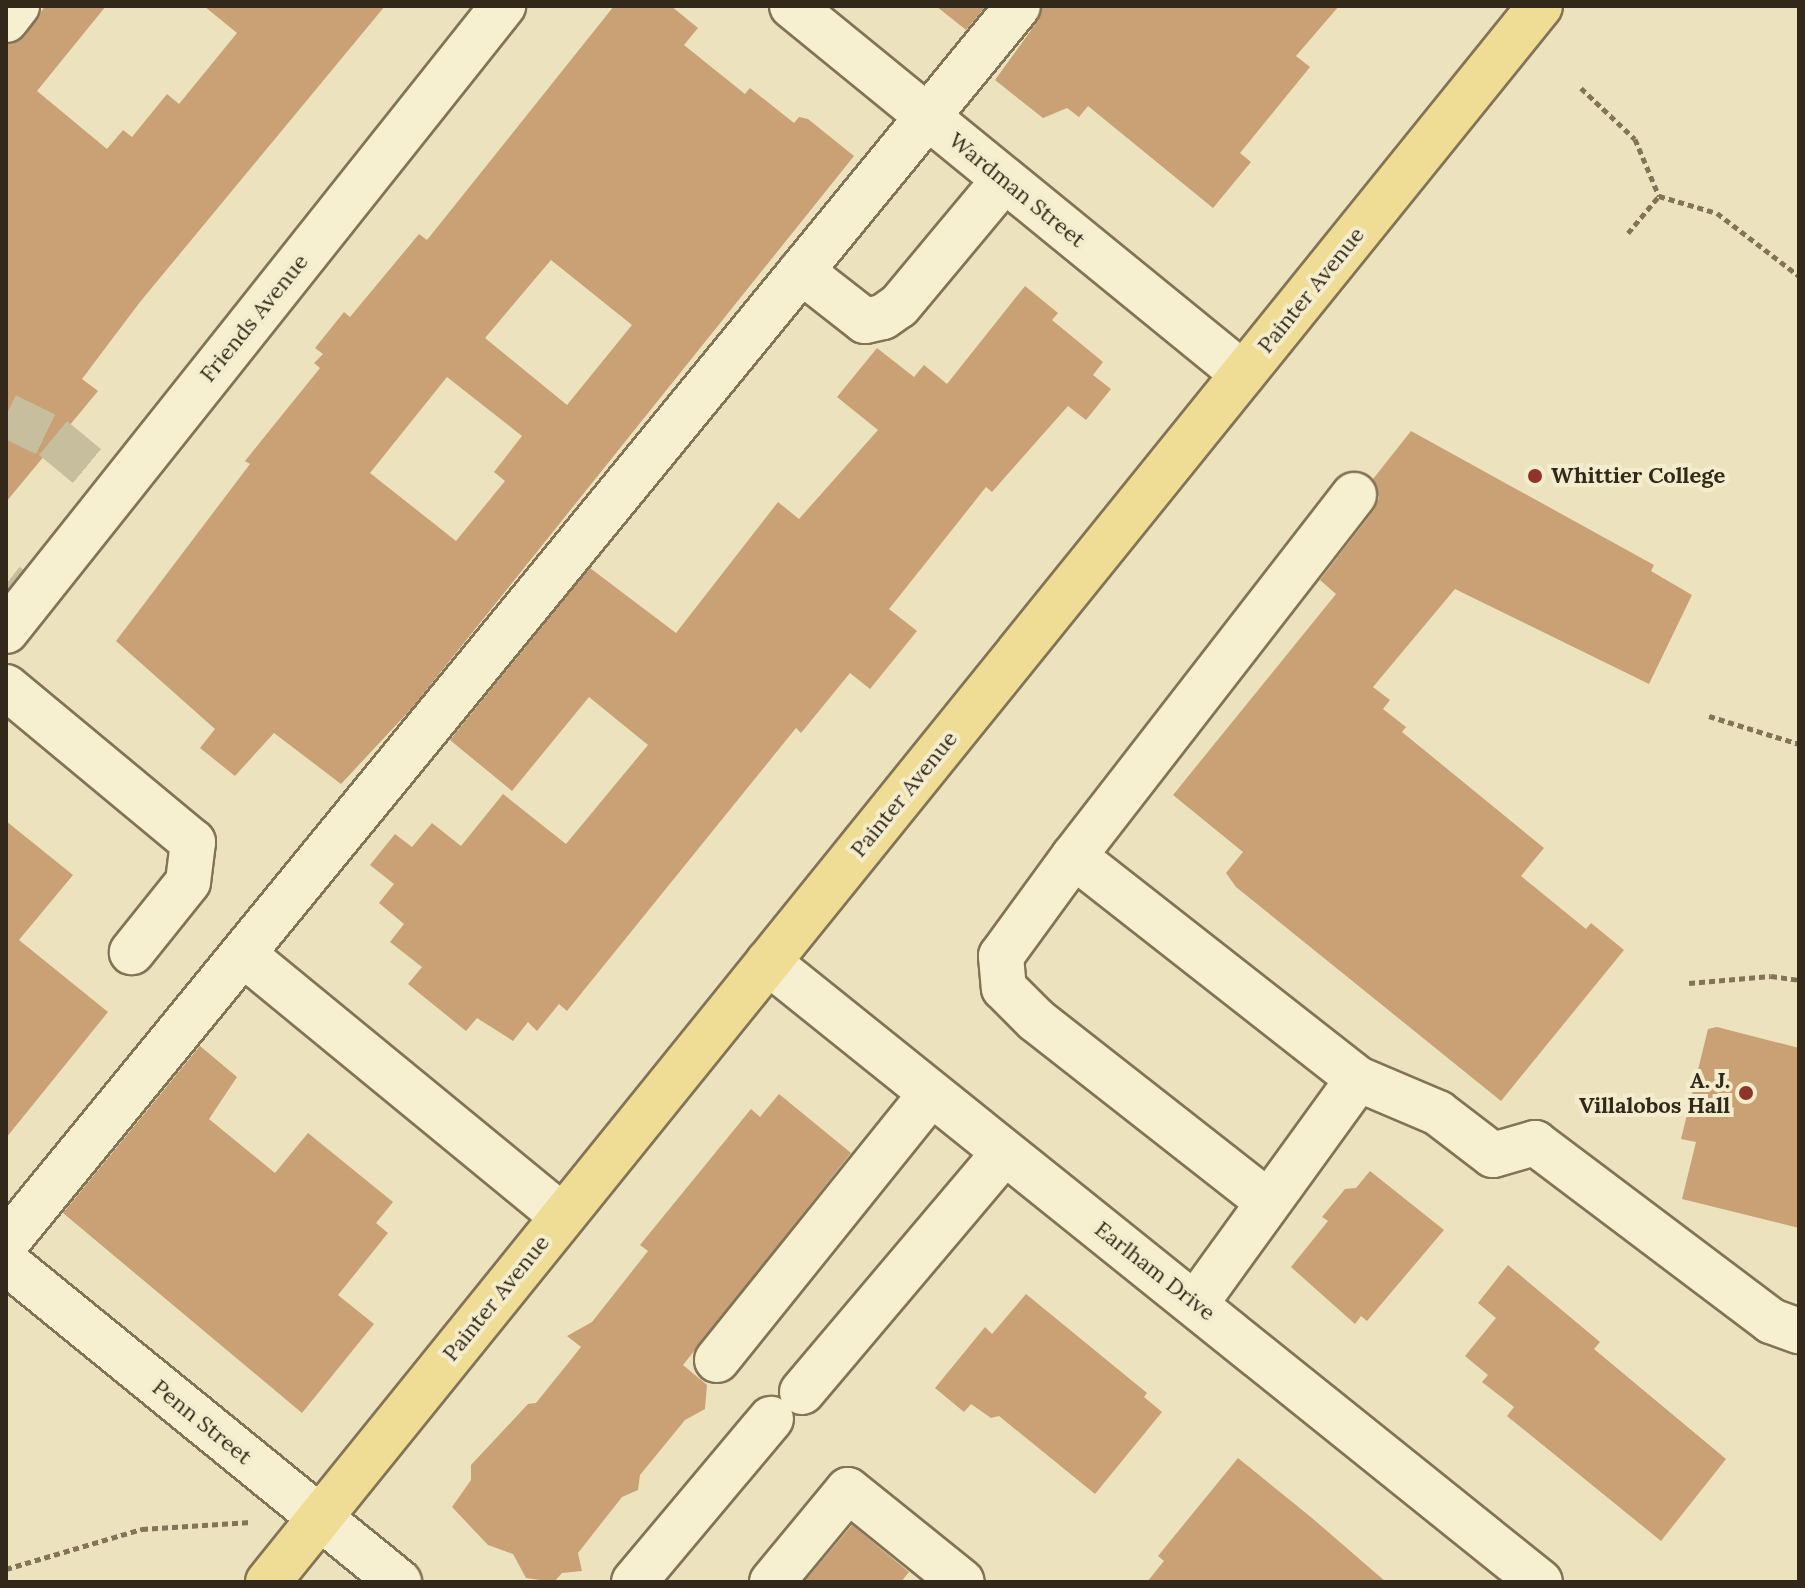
<!DOCTYPE html>
<html>
<head>
<meta charset="utf-8">
<style>
	body { margin:0 }
	#map { position:relative; width:1805px; height:1588px; overflow:hidden; background:#ece3be; font-family:Lora,serif }
	div>[style] { position:absolute }
	[style*='--x'] { left:calc(var(--x)*1px); top:calc(var(--y)*1px); width:calc(var(--w)*1px); rotate:calc(var(--a)*1deg) }
	.building>* { inset:0; background:#c9a174 }
	.minor-tunnel>* { height:44px; margin-top:-22px; transform-origin:0; background:repeating-linear-gradient(90deg,#c7be9d 0 44px,transparent 0 66px) }
	.path>* { height:5px; margin-top:-2.5px; transform-origin:0; background:repeating-linear-gradient(90deg,#837357 0 6px,transparent 0 10px) }
	.roads { filter:drop-shadow(2px 0 #837357) drop-shadow(-2px 0 #837357) drop-shadow(0 2px #837357) drop-shadow(0 -2px #837357) }
	.minor>* { height:44px; margin:-22px; padding:0 22px; transform-origin:22px; border-radius:22px; background:#f7f0d0 }
	.major>* { height:44px; margin:-22px; padding:0 22px; transform-origin:22px; border-radius:22px; background:#f0dd95 }
	.dots>* { width:22px; height:22px; translate:-50% -50%; box-sizing:border-box; border:4px solid #f4edcd; border-radius:50% }
	span { translate:-50% -50%; white-space:nowrap; text-align:center; line-height:1.15; -webkit-text-stroke:8px #f4edcd; paint-order:stroke }
	.street-label { font-size:22px; color:#33291b }
	.poi-label { font-size:22px; color:#33291b; font-weight:700 }
	.left { translate:0 -50%; text-align:left }
	.right { translate:-100% -50%; text-align:right }
	.frame { position:absolute; inset:0; border:8px solid #33291b; pointer-events:none }
</style>
</head>
<body>
<div id="map">
	<div class="building">
		<i style="clip-path:polygon(45px 6px,106px 6px,37px 91px,107px 149px,123px 130px,132px 137px,167px 94px,179px 104px,237px 33px,204px 6px,385px 6px,140px 302px,82px 379px,98px 391px,6px 502px,6px 44px,25px 36px)"></i>
		<i style="clip-path:polygon(evenodd,614px 6px,671px 6px,698px 28px,684px 45px,745px 94px,750px 88px,794px 123px,799px 117px,808px 119px,854px 156px,411px 709px,341px 784px,274px 733px,235px 776px,200px 748px,215px 729px,116px 641px,250px 464px,245px 461px,320px 368px,314px 363px,323px 354px,315px 348px,344px 312px,350px 317px,419px 234px,427px 240px,614px 6px,551px 260px,632px 325px,567px 405px,485px 338px,551px 260px,614px 6px,447px 377px,522px 436px,494px 472px,505px 481px,456px 541px,370px 473px,447px 377px)"></i>
		<i style="clip-path:polygon(936px 6px,986px 6px,966px 30px)"></i>
		<i style="clip-path:polygon(1042px 6px,1339px 6px,1296px 56px,1310px 67px,1240px 153px,1251px 162px,1213px 208px,1088px 106px,1079px 117px,1067px 108px,1043px 118px,995px 80px,1037px 22px)"></i>
		<i style="clip-path:polygon(1025px 286px,1058px 313px,1052px 320px,1103px 362px,1093px 375px,1111px 389px,1086px 420px,1068px 406px,992px 492px,986px 487px,936px 550px,889px 609px,917px 631px,870px 689px,850px 673px,801px 733px,796px 728px,567px 1011px,559px 1004px,537px 1031px,528px 1022px,513px 1041px,477px 1018px,466px 1031px,408px 984px,422px 967px,390px 942px,404px 924px,379px 903px,394px 884px,370px 865px,395px 834px,412px 847px,432px 823px,461px 846px,503px 794px,566px 844px,648px 745px,589px 697px,512px 791px,450px 740px,590px 568px,676px 633px,778px 502px,799px 519px,878px 430px,837px 397px,877px 348px,914px 377px,924px 365px,947px 384px)"></i>
		<i style="clip-path:polygon(1411px 431px,1654px 565px,1651px 571px,1692px 595px,1649px 684px,1455px 589px,1373px 687px,1390px 700px,1383px 709px,1406px 727px,1402px 732px,1544px 848px,1521px 876px,1586px 929px,1591px 923px,1624px 950px,1501px 1101px,1236px 887px,1226px 873px,1243px 852px,1173px 795px,1336px 594px,1320px 580px,1374px 510px,1379px 498px,1373px 479px)"></i>
		<i style="clip-path:polygon(6px 821px,73px 875px,19px 940px,108px 1012px,6px 1138px)"></i>
		<i style="clip-path:polygon(1717px 1027px,1799px 1048px,1799px 1228px,1682px 1199px,1696px 1142px,1681px 1139px,1708px 1029px)"></i>
		<i style="clip-path:polygon(200px 1046px,237px 1077px,209px 1119px,275px 1173px,308px 1133px,393px 1202px,376px 1223px,388px 1233px,338px 1295px,374px 1324px,302px 1413px,63px 1213px)"></i>
		<i style="clip-path:polygon(779px 1094px,851px 1153px,683px 1365px,707px 1385px,705px 1409px,685px 1420px,640px 1475px,638px 1490px,622px 1497px,578px 1553px,582px 1571px,562px 1573px,554px 1582px,526px 1578px,513px 1554px,488px 1545px,452px 1507px,471px 1480px,471px 1465px,528px 1404px,536px 1403px,581px 1347px,567px 1336px,592px 1322px,648px 1251px,640px 1245px,751px 1109px,760px 1117px)"></i>
		<i style="clip-path:polygon(1370px 1171px,1444px 1230px,1367px 1321px,1361px 1316px,1355px 1324px,1291px 1267px,1328px 1221px,1322px 1217px,1345px 1189px,1356px 1188px)"></i>
		<i style="clip-path:polygon(1508px 1265px,1600px 1342px,1594px 1349px,1726px 1459px,1661px 1541px,1507px 1416px,1514px 1407px,1482px 1382px,1488px 1375px,1465px 1356px,1496px 1318px,1478px 1303px)"></i>
		<i style="clip-path:polygon(1026px 1294px,1147px 1393px,1144px 1397px,1162px 1412px,1095px 1494px,999px 1416px,991px 1418px,971px 1404px,964px 1412px,935px 1388px,985px 1327px,992px 1334px)"></i>
		<i style="clip-path:polygon(1238px 1458px,1312px 1518px,1386px 1582px,1147px 1582px,1164px 1561px,1158px 1556px)"></i>
		<i style="clip-path:polygon(852px 1525px,909px 1572px,901px 1582px,804px 1582px)"></i>
	</div>
	<div class="minor-tunnel">
		<i style="--x:6;--y:415;--w:52;--a:26.1"></i>
		<i style="--x:53;--y:438;--w:83;--a:39.6"></i>
		<i style="--x:6;--y:584;--w:29;--a:38"></i>
	</div>
	<div class="path">
		<i style="--x:1581;--y:88;--w:74;--a:43.4"></i>
		<i style="--x:1635;--y:139;--w:62;--a:67.2"></i>
		<i style="--x:1659;--y:196;--w:60;--a:16.3"></i>
		<i style="--x:1717;--y:213;--w:103;--a:37.5"></i>
		<i style="--x:1628;--y:233;--w:48;--a:-50"></i>
		<i style="--x:1709;--y:716;--w:94;--a:17.3"></i>
		<i style="--x:1689;--y:983;--w:82;--a:-4.9"></i>
		<i style="--x:1771;--y:976;--w:28;--a:8"></i>
		<i style="--x:6;--y:1569;--w:142;--a:-16.4"></i>
		<i style="--x:142;--y:1529;--w:109;--a:-3.7"></i>
	</div>
	<div class="roads">
		<div class="minor">
			<i style="--x:792;--y:6;--w:582;--a:39.21"></i>
			<i style="--x:6;--y:20;--w:18;--a:-52"></i>
			<i style="--x:801;--y:271;--w:81;--a:38"></i>
			<i style="--x:865;--y:321;--w:18;--a:-13"></i>
			<i style="--x:883;--y:317;--w:19;--a:-35"></i>
			<i style="--x:899;--y:306;--w:164;--a:-50.2"></i>
			<i style="--x:6;--y:631;--w:799;--a:-51.51"></i>
			<i style="--x:6;--y:687;--w:243;--a:39.7"></i>
			<i style="--x:193;--y:842;--w:40;--a:97.1"></i>
			<i style="--x:188;--y:882;--w:90;--a:128.7"></i>
			<i style="--x:1074;--y:856;--w:457;--a:-52.2"></i>
			<i style="--x:243;--y:954;--w:413;--a:39.4"></i>
			<i style="--x:768;--y:962;--w:990;--a:38.77"></i>
			<i style="--x:1358;--y:1079;--w:87;--a:23"></i>
			<i style="--x:1438;--y:1113;--w:69;--a:37.4"></i>
			<i style="--x:1493;--y:1155;--w:44;--a:-15.9"></i>
			<i style="--x:1535;--y:1143;--w:296;--a:37"></i>
			<i style="--x:1771;--y:1321;--w:30;--a:20"></i>
			<i style="--x:6;--y:1243;--w:1598;--a:-50.71"></i>
			<i style="--x:6;--y:1262;--w:507;--a:39.15"></i>
			<i style="--x:1196;--y:1303;--w:276;--a:-54.1"></i>
			<i style="--x:1358;--y:1079;--w:361;--a:-141.9"></i>
			<i style="--x:1074;--y:856;--w:124;--a:126.1"></i>
			<i style="--x:1001;--y:956;--w:32;--a:85"></i>
			<i style="--x:1004;--y:988;--w:45;--a:45"></i>
			<i style="--x:1036;--y:1020;--w:295;--a:38.1"></i>
			<i style="--x:717;--y:1360;--w:341;--a:-51.2"></i>
			<i style="--x:802;--y:1392;--w:312;--a:-49.8"></i>
			<i style="--x:634;--y:1582;--w:213;--a:-50"></i>
			<i style="--x:772;--y:1582;--w:119;--a:-50.4"></i>
			<i style="--x:848;--y:1490;--w:146;--a:38.9"></i>
		</div>
		<div class="major">
			<i style="--x:268;--y:1582;--w:2025;--a:-51.09"></i>
		</div>
	</div>
	<div class="dots">
		<i style="left:1535px;top:476px;background:#903329"></i>
		<i style="left:1746px;top:1093px;background:#903329"></i>
	</div>
	<div class="street-label">
		<span style="left:1017px;top:190px;rotate:39deg">Wardman Street</span>
		<span style="left:1311px;top:290px;rotate:-51deg">Painter Avenue</span>
		<span style="left:254px;top:318px;rotate:-51deg">Friends Avenue</span>
		<span style="left:904px;top:794px;rotate:-51deg">Painter Avenue</span>
		<span style="left:1155px;top:1271px;rotate:38deg">Earlham Drive</span>
		<span style="left:496px;top:1298px;rotate:-51deg">Painter Avenue</span>
		<span style="left:202px;top:1422px;rotate:39deg">Penn Street</span>
	</div>
	<div class="poi-label">
		<span class="left" style="left:1551px;top:476px">Whittier College</span>
		<span class="right" style="left:1730px;top:1093px">A. J.<br>Villalobos Hall</span>
	</div>
	<div class="frame"></div>
</div>
</body>
</html>
